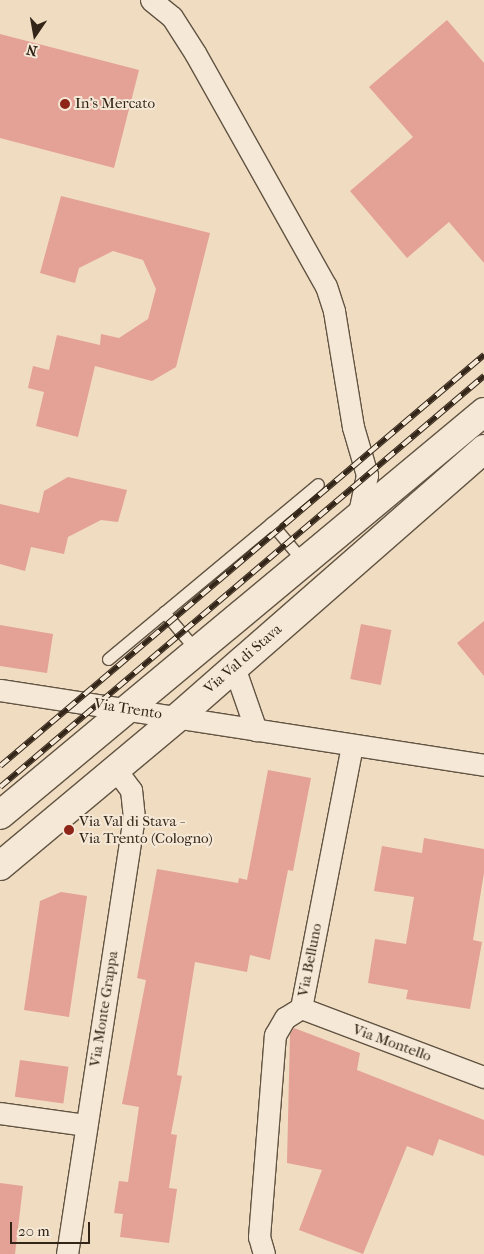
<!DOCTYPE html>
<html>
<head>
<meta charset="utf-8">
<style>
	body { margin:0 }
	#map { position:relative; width:484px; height:1254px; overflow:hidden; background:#f0dcc0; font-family:"IM FELL French Canon",serif }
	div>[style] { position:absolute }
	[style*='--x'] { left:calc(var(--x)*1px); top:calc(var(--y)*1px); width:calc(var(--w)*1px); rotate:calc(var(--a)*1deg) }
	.building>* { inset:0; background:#e4a195; transform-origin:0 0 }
	.roads { filter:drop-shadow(1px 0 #625443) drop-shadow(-1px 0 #625443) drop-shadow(0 1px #625443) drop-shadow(0 -1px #625443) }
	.service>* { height:11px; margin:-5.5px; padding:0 5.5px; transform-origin:5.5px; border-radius:5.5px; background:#f5e8d6 }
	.minor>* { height:21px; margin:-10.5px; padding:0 10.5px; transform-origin:10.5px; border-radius:10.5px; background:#f5e8d6 }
	.tertiary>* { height:28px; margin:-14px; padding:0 14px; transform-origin:14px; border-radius:14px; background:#f5e8d6 }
	.rail>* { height:5.5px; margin-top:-2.75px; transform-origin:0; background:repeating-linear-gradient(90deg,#f5e8d6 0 11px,#332619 0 22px); box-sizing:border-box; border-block:1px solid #332619 }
	.dots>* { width:14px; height:14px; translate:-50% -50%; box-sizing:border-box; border:2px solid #f5e8d6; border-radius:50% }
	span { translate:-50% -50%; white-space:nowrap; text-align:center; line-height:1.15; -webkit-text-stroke:4px #f5e8d6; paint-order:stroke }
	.poi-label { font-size:15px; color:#332619 }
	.left { translate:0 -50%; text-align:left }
	.street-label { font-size:15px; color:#332619 }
	.north { position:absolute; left:10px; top:10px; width:50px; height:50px; -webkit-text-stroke:4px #f5e8d6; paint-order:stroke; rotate:192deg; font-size:14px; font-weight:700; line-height:20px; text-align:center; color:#332619 }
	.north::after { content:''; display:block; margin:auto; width:18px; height:22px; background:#332619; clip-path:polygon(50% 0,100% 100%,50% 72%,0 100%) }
	.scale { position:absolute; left:10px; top:1222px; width:80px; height:22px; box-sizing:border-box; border:2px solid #332619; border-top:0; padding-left:6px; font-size:15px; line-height:18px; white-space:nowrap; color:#332619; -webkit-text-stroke:4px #f5e8d6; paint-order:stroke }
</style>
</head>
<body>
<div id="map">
	<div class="building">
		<i style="clip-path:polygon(447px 20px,484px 63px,484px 263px,449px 222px,407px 258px,350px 191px,413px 137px,369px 87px)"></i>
		<i style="clip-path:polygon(0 34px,139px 70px,114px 168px,0 138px)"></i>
		<i style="clip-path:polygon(61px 196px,210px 233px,176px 367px,152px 381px,95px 366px,78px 437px,36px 426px,44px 392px,28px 388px,33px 366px,49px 370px,57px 335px,100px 345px,101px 334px,119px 338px,148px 319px,156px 289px,143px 260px,113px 251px,79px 268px,75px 283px,40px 273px)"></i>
		<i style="clip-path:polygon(68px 477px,127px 490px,118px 522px,101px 520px,68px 537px,64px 554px,31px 547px,25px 571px,0 564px,0 504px,39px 513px,44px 491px)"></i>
		<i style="clip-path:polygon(484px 621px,484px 676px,457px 643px)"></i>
		<i style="left:361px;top:624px;width:31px;height:56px;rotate:11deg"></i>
		<i style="clip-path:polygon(0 625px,53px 634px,47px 673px,0 666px)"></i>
		<i style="clip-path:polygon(268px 770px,311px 778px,293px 871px,288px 870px,270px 960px,250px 955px,247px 972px,195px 962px,177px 1075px,182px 1076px,171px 1134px,177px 1135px,169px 1188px,177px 1189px,169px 1243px,120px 1237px,123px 1214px,114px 1213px,119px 1181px,128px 1182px,139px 1107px,122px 1104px,146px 980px,137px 978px,157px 869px,238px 883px,239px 878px,247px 880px)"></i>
		<i style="clip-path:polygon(424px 838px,484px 849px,484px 873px,473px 940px,482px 942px,470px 1009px,406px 999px,408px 990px,368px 983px,375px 939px,406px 944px,414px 897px,374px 891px,382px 846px,422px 853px)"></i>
		<i style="clip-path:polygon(61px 892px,87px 896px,69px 1017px,24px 1010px,40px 901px)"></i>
		<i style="clip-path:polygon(294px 1028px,360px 1053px,357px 1070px,484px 1120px,484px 1156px,439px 1139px,433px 1156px,407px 1146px,363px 1254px,299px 1230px,322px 1170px,287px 1163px,290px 1034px)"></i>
		<i style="left:20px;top:1060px;width:49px;height:37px;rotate:8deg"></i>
		<i style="clip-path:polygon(0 1183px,23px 1186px,15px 1254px,0 1254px)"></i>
	</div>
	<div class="roads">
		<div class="service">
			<i style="--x:271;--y:523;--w:50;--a:49.9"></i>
			<i style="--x:164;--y:612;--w:51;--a:49.8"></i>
			<i style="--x:108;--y:659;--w:273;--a:-39.8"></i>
		</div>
		<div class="minor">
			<i style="--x:151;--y:0;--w:27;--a:39"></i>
			<i style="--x:172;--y:17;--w:43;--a:57.4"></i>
			<i style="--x:195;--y:53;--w:267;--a:60.7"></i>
			<i style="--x:326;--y:286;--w:26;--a:72"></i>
			<i style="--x:334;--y:311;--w:118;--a:80.7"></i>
			<i style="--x:353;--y:427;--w:50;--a:73.7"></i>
			<i style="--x:367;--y:475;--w:39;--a:102"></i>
			<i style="--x:234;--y:667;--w:67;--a:70.8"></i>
			<i style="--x:0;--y:690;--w:490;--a:8.8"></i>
			<i style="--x:301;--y:1008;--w:196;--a:20.7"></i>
			<i style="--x:0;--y:1113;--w:86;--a:8"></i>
			<i style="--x:67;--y:1254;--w:441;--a:-81.3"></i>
			<i style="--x:134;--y:818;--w:28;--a:-96"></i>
			<i style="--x:131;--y:790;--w:26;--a:-127"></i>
			<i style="--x:264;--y:1254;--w:18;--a:-106"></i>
			<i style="--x:259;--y:1237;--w:203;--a:-85.5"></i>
			<i style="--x:275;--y:1035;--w:20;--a:-60"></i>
			<i style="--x:285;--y:1018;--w:19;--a:-32"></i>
			<i style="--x:301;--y:1008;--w:268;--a:-79"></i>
		</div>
		<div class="tertiary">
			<i style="--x:0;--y:815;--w:630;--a:-39.78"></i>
			<i style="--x:0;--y:866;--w:232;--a:-39.9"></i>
			<i style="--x:178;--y:717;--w:407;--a:-41.2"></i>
		</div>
	</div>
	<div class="rail">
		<i style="--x:0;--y:766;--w:635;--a:-40.34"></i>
		<i style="--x:0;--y:787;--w:635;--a:-40.34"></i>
	</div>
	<div class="dots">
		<i style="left:65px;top:104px;background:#8f2418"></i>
		<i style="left:69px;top:830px;background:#8f2418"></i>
	</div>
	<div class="poi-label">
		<span class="left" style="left:75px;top:104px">In's Mercato</span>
		<span class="left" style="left:79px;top:830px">Via Val di Stava -<br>Via Trento (Cologno)</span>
	</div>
	<div class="street-label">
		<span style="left:243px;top:659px;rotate:-41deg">Via Val di Stava</span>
		<span style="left:128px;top:709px;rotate:9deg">Via Trento</span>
		<span style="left:310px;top:960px;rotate:-79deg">Via Belluno</span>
		<span style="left:104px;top:1009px;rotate:-81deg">Via Monte Grappa</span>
		<span style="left:392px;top:1043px;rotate:20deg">Via Montello</span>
	</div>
	<div class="north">N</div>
	<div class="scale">20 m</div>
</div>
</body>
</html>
